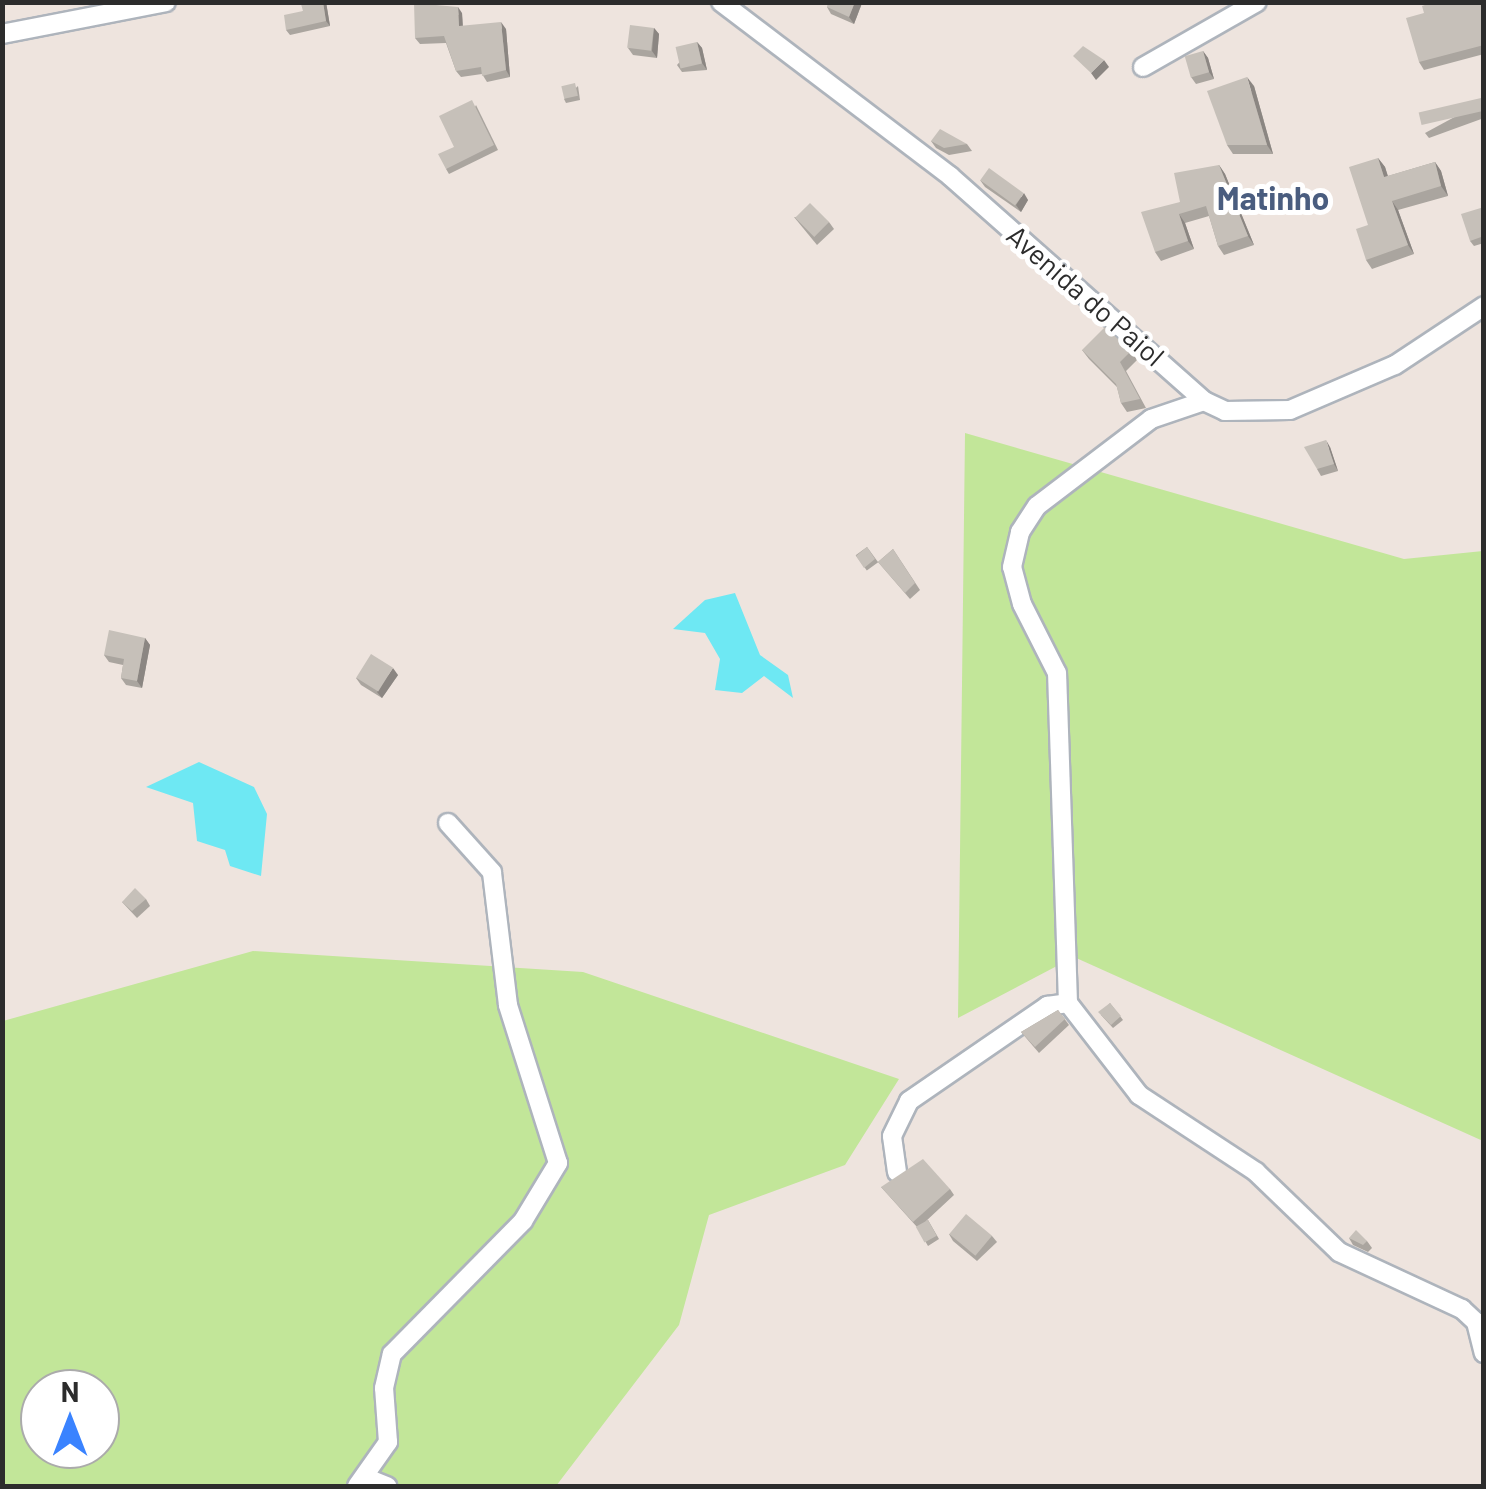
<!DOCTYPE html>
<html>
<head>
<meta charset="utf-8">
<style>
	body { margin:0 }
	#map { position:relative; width:1486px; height:1489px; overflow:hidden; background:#eee4de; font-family:Barlow,sans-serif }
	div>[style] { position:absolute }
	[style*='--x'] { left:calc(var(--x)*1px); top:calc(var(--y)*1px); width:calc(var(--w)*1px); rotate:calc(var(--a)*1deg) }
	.green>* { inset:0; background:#c2e699 }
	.water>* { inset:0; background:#6ee8f3 }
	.roads { filter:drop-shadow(2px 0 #aeb4bc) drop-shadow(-2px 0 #aeb4bc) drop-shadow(0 2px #aeb4bc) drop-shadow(0 -2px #aeb4bc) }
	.street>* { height:18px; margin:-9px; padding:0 9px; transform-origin:9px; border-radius:9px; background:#fff }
	.wall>* { inset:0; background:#aaa59f; transform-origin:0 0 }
	.shaded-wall>* { inset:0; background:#8b8682 }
	.building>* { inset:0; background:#c6c0b9; transform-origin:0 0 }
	span { translate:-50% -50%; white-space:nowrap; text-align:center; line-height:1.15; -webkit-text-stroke:10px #fff; paint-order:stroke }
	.street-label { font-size:28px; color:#2c2c2c }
	.quarter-label { font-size:32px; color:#4a5d7f; font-weight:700 }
	.frame { position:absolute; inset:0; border:5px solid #2c2c2c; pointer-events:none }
	.north { position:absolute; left:20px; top:1369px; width:100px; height:100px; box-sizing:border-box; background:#fff; border:2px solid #ababab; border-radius:50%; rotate:0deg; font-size:28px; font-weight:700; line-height:40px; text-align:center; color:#2c2c2c }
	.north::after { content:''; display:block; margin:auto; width:35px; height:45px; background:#3a83ff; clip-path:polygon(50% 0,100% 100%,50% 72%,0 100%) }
</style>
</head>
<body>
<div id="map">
	<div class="green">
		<i style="clip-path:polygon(965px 433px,1404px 559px,1483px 551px,1483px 1141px,1074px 957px,958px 1018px)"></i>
		<i style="clip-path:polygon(evenodd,253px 951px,583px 972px,899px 1079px,845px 1165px,709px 1215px,679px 1325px,556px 1486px,3px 1486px,3px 1021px,253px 951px,40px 1389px,100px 1389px,100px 1449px,40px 1449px,40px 1389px)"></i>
	</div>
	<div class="water">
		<i style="clip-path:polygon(735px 593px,760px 655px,788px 675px,793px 698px,764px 676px,742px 693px,715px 690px,720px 659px,705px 633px,673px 629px,705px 600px)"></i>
		<i style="clip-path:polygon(199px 762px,254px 787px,267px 814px,261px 876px,230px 866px,225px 850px,197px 841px,193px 803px,146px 787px)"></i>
	</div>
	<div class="roads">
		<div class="street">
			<i style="--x:721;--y:2;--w:288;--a:37.2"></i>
			<i style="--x:950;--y:176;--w:339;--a:41.5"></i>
			<i style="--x:1204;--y:401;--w:23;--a:25"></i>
			<i style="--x:1225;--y:411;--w:65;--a:-0.9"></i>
			<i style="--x:1290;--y:410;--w:114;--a:-23.2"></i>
			<i style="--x:1395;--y:365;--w:107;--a:-33.5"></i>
			<i style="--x:2;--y:34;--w:167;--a:-11"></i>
			<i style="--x:1143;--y:67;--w:131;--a:-29.7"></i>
			<i style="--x:1068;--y:1003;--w:330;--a:-91.9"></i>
			<i style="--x:1057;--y:673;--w:77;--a:-116.9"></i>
			<i style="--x:1022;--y:604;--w:38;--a:-105"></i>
			<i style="--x:1012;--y:567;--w:36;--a:-77"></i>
			<i style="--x:1020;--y:532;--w:31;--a:-57"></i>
			<i style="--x:1037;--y:506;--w:143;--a:-37.3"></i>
			<i style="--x:1151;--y:419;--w:56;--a:-18.8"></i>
			<i style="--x:897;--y:1172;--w:36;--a:-98"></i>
			<i style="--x:892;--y:1136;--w:39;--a:-64"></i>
			<i style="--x:909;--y:1101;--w:168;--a:-34.5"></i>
			<i style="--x:1047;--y:1006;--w:21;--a:-8"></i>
			<i style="--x:1068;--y:1003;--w:116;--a:52.3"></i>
			<i style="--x:1139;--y:1095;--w:140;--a:33.3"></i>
			<i style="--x:1256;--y:1172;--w:115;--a:43.9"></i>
			<i style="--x:1339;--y:1252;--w:136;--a:24.9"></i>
			<i style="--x:1462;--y:1309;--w:19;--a:43"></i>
			<i style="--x:1476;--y:1322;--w:32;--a:76"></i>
			<i style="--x:367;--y:1478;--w:22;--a:22"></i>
			<i style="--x:357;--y:1486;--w:54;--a:-54.8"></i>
			<i style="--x:388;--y:1442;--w:54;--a:-94.2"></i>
			<i style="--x:384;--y:1388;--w:35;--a:-77"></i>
			<i style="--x:392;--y:1354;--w:187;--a:-45.4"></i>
			<i style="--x:523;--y:1221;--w:68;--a:-58.9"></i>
			<i style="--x:558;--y:1163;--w:166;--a:-107.6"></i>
			<i style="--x:508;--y:1005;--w:134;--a:-96.9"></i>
			<i style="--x:492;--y:872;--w:66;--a:-131.9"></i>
		</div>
	</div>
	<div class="wall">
		<i style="clip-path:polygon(305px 2px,326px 2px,330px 26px,290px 35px,286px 30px,303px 11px)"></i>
		<i style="clip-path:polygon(862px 3px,854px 24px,831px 14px,827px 7px)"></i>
		<i style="clip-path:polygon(1484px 7px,1484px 54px,1424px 70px,1419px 62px,1424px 13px)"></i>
		<i style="clip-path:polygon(462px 13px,463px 26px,506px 29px,510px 77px,487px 82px,482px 74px,461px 77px,456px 71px,446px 43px,420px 44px,415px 38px)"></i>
		<i style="clip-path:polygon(654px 28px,659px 34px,657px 58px,633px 55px,628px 48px)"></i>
		<i style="clip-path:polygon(697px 42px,702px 48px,707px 70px,682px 72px,677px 65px)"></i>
		<i style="clip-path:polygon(1203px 51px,1208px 58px,1214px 79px,1196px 84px,1191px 77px)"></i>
		<i style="clip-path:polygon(578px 86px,580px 100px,566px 103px,564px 99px)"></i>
		<i style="clip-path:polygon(1254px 86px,1273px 154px,1233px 154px,1227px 145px)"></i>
		<i style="clip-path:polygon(1484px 101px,1484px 118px,1429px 138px,1425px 133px)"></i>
		<i style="clip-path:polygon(476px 105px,498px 150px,449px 174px,446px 169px,454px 147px)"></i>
		<i style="clip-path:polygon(931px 141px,967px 144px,972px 151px,949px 155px,936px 148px)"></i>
		<i style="clip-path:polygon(1378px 158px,1385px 167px,1388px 176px,1435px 162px,1441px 171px,1448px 196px,1398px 210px,1414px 254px,1372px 269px,1366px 260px,1368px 225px)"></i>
		<i style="clip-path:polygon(1219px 165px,1225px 174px,1254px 245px,1224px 255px,1218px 246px,1209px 216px,1185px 223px,1194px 249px,1161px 261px,1155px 252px,1180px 202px)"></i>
		<i style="clip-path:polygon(980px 180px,1028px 200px,1021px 212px,985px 187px)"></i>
		<i style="clip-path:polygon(1484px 207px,1484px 243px,1474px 246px,1470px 241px)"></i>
		<i style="clip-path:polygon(794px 217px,829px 222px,834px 229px,817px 245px)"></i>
		<i style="clip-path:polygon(1082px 350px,1131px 351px,1137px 360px,1126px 371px,1146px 408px,1127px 412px,1121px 403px,1117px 387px,1089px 359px)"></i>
		<i style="clip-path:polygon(1330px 447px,1338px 471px,1321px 476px,1317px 469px)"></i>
		<i style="left:867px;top:547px;width:19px;height:14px;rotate:54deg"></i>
		<i style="clip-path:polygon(893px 549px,920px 590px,910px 599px,878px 562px)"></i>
		<i style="clip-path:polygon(145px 638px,150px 645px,142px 688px,126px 685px,121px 678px,123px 665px,109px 662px,104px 655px)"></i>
		<i style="clip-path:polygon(398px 675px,382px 698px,361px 685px,356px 678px)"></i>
		<i style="clip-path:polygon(146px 899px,150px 906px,137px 918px,122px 902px)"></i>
		<i style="clip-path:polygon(1110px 1003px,1123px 1020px,1113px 1028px,1101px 1015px)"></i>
		<i style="clip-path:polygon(1058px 1010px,1069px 1025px,1039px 1053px,1021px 1032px)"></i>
		<i style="clip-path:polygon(881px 1187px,950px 1189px,954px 1195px,925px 1222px,928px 1220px,939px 1239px,928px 1246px,917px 1227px)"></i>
		<i style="clip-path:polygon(949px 1234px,992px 1236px,997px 1242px,977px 1261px,953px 1241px)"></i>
		<i style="clip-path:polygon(1349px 1238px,1367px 1241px,1372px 1248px,1368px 1252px,1353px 1245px)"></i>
	</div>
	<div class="shaded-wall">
		<i style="clip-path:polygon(323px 2px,326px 2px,330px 26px,326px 21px)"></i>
		<i style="clip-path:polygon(855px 2px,862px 3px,854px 24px,849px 17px)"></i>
		<i style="clip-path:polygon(458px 7px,462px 13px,463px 33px,459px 26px)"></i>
		<i style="clip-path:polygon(501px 22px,506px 29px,510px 77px,506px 70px)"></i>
		<i style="clip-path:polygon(654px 28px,659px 34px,657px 58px,652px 51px)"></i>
		<i style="clip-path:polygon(697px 42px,702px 48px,707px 70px,702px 63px)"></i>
		<i style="clip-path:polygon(1203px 51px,1208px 58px,1214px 79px,1209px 72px)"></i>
		<i style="clip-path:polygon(1104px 60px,1109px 67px,1096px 80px,1091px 73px)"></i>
		<i style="clip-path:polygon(1247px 77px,1254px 86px,1273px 154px,1267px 145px)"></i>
		<i style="clip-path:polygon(1378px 158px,1385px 167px,1391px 187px,1384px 177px)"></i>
		<i style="clip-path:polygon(1435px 162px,1441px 171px,1448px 196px,1441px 186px)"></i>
		<i style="clip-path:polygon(1219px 165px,1225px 174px,1254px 245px,1248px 236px)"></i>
		<i style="clip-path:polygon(1024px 193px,1028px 200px,1021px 212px,1016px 205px)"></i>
		<i style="clip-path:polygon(1392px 201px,1398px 210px,1414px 254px,1408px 245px)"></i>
		<i style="clip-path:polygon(1179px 214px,1185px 223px,1194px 249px,1188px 241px)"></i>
		<i style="clip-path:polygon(1326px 440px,1330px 447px,1338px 471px,1334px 464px)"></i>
		<i style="clip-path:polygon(145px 638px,150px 645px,142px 688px,137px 681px)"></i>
		<i style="clip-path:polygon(393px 668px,398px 675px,382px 698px,377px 692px)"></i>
	</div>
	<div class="building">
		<i style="clip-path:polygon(305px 2px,323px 2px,326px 21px,286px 30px,284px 15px,303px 11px,301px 4px)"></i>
		<i style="clip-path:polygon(828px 2px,855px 2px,849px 17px,827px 7px)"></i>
		<i style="clip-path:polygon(1433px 2px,1469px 2px,1469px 5px,1480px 2px,1484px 14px,1484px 45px,1419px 62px,1406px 18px,1424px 13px,1422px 6px)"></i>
		<i style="clip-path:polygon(414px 3px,458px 7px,459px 26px,501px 22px,506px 70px,482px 76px,481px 67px,456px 71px,444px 36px,415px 38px)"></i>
		<i style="left:630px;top:25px;width:24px;height:23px;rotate:7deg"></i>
		<i style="left:697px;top:42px;width:22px;height:22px;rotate:77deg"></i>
		<i style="clip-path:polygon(1083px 46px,1104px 60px,1091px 73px,1073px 56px)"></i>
		<i style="left:1203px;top:51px;width:22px;height:19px;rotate:74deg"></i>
		<i style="clip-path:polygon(1247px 77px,1267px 145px,1227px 145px,1207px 91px)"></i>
		<i style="left:575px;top:83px;width:13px;height:14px;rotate:77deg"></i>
		<i style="left:1481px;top:98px;width:13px;height:64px;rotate:77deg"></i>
		<i style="clip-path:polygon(472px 100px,494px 145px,446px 169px,438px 154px,454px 147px,439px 116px)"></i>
		<i style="clip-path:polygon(940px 129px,967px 144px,944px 148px,931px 141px)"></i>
		<i style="clip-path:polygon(1378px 158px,1384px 177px,1435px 162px,1441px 186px,1392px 201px,1408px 245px,1366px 260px,1356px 229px,1368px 225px,1349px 167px)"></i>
		<i style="clip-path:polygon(1219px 165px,1248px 236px,1218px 246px,1206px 206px,1179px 214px,1188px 241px,1155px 252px,1141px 212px,1180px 202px,1174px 173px)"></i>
		<i style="left:989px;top:168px;width:43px;height:15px;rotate:36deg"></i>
		<i style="left:810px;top:203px;width:27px;height:21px;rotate:45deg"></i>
		<i style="clip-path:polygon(1484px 207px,1484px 236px,1470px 241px,1461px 214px)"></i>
		<i style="clip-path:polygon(1105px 327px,1131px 351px,1120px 362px,1140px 399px,1121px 403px,1116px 384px,1082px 350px)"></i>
		<i style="clip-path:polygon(1326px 440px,1334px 464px,1317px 469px,1304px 447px)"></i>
		<i style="clip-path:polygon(867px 547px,875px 559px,864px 568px,856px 556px)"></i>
		<i style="clip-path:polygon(893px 549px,915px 583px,905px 593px,878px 562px)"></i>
		<i style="clip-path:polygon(109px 630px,145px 638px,137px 681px,121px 678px,124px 659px,104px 655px)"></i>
		<i style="left:371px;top:654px;width:26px;height:28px;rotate:32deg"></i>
		<i style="clip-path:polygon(135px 888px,146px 899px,132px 911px,122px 902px)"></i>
		<i style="clip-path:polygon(1110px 1003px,1121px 1016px,1111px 1025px,1098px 1012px)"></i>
		<i style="clip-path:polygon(1058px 1010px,1065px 1019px,1035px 1047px,1021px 1032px)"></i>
		<i style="clip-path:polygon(923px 1159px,950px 1189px,913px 1222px,881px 1187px)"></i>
		<i style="left:966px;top:1214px;width:34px;height:26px;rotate:40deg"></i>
		<i style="left:928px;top:1220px;width:18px;height:14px;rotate:61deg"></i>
		<i style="clip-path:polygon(1356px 1230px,1367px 1241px,1363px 1245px,1349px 1238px)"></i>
	</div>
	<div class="street-label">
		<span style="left:1086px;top:295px;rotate:41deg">Avenida do Paiol</span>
	</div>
	<div class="quarter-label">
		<span style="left:1273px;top:197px">Matinho</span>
	</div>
	<div class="frame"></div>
	<div class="north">N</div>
</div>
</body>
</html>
